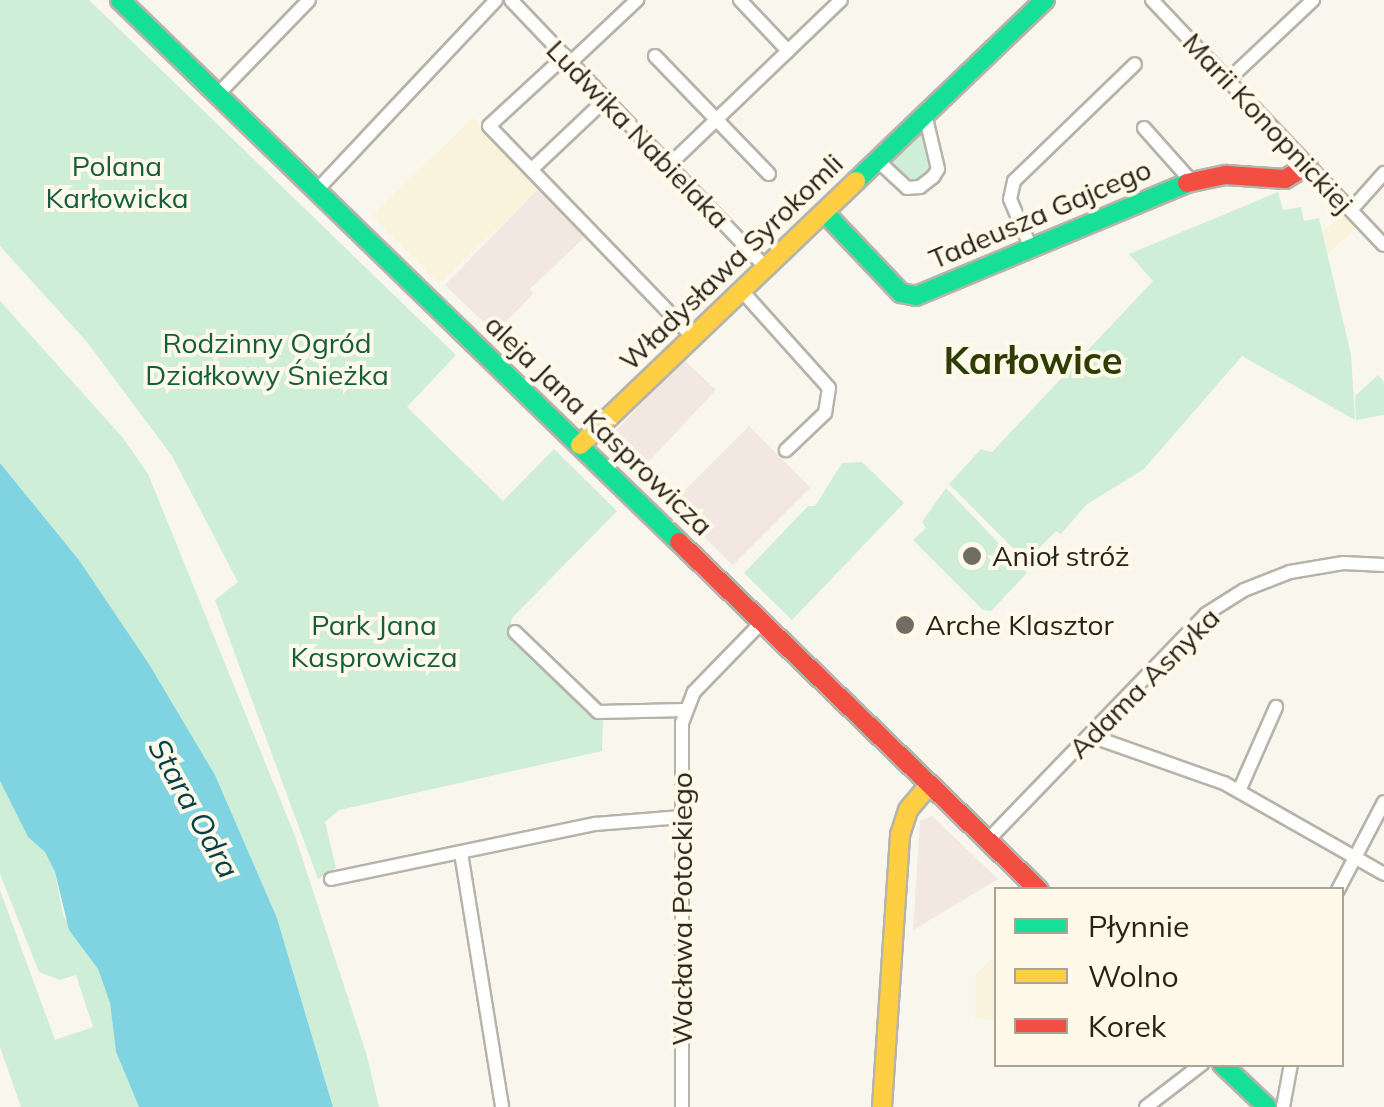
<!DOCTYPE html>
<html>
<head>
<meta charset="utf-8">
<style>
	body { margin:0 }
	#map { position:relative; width:1384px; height:1107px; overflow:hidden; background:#f9f6ed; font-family:Mulish,sans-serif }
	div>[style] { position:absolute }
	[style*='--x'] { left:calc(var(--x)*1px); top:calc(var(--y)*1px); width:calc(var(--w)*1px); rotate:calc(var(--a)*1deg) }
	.commercial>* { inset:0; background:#f3e7e1; transform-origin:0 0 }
	.built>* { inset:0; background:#f9f3db; transform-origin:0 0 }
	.green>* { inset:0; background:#ceeed8 }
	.water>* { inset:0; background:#80d4e2 }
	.roads { filter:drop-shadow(2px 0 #b6b3aa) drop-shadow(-2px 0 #b6b3aa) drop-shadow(0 2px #b6b3aa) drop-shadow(0 -2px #b6b3aa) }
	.street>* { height:12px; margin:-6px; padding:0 6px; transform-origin:6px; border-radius:6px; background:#fefefc }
	.fast>* { height:18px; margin:-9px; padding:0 9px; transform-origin:9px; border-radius:9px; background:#16e098 }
	.slow>* { height:18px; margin:-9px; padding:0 9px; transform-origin:9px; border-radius:9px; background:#ffcf43 }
	.jam>* { height:18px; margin:-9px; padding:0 9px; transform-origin:9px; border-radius:9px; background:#f24e42 }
	.dots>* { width:28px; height:28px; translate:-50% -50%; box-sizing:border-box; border:5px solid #fef9e8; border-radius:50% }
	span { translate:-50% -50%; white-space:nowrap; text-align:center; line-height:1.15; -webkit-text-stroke:8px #fef9e8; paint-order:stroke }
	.street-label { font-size:28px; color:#27241a }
	.park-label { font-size:28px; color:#155d40 }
	.poi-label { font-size:28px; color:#27241a }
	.left { translate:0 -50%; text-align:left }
	.water-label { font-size:30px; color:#053f49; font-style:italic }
	.district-label { font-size:38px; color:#2e3d04; font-weight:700 }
	.legend { position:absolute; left:994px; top:887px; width:350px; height:180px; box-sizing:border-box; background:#fef9e8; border:2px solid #a8a496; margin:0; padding:12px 18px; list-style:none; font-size:30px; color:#27241a }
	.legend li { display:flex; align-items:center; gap:20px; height:50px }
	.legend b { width:50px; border:2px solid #a8a496 }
</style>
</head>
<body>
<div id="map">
	<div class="commercial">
		<i style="clip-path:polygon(540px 187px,586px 236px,530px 289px,533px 294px,495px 333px,445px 285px)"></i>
		<i style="left:683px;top:359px;width:45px;height:112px;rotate:43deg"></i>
		<i style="left:749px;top:426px;width:87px;height:110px;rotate:45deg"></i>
		<i style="clip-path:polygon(932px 816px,998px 879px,913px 930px,920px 821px)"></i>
	</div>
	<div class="built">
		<i style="left:473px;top:118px;width:96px;height:140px;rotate:46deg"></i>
		<i style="clip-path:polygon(1345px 212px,1358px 226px,1328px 254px,1323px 232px)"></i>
		<i style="clip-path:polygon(996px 954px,996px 1020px,975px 1019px,975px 975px)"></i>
	</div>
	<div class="green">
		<i style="clip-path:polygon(0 0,89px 0,456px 355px,407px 407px,503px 501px,554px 449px,617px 511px,512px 618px,509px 634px,603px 716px,602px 751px,339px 810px,325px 822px,336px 868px,318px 879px,215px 600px,238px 582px,172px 456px,87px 342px,0 246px)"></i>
		<i style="clip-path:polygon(923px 127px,933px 167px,918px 181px,906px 177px,889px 160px)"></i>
		<i style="clip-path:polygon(1278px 192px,1283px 210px,1301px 207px,1304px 221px,1319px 218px,1351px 355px,1355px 420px,1242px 356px,1144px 469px,1086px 505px,1061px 534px,1056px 531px,1026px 561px,949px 484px,981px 449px,992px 452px,1153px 281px,1129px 254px)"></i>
		<i style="clip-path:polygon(0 301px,123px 438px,148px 474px,295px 836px,367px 1056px,379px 1107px,333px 1107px,277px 918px,215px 775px,149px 664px,79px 560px,0 463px)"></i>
		<i style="clip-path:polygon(1378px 375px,1384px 382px,1384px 415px,1356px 420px,1355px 396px)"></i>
		<i style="clip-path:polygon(862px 462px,904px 503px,792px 620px,744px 573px,808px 506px,815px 506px,842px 463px)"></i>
		<i style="clip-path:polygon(946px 488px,1027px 573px,991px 611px,983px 610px,913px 540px,926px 528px,922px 522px)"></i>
		<i style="clip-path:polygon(0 781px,28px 837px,45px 852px,55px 872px,63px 915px,98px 969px,110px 1003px,116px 1052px,139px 1107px,21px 1107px,0 1047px,0 890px,55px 1040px,93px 1027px,76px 975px,60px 980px,39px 972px,0 874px)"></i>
	</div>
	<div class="water">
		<i style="clip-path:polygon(0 463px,79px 560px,149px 664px,215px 775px,277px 918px,333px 1107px,139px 1107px,116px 1052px,110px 1003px,98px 969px,69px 930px,55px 872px,45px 852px,28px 837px,0 781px)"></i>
	</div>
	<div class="roads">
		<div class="street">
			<i style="--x:511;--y:0;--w:370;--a:46.4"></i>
			<i style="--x:740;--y:0;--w:70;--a:46.7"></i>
			<i style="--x:1152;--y:0;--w:337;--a:46.6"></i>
			<i style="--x:565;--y:56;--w:103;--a:137.4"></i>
			<i style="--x:489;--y:126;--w:293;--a:46"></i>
			<i style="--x:655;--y:56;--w:164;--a:46"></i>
			<i style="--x:571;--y:62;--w:91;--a:-43.2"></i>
			<i style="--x:1228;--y:80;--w:117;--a:-43.3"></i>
			<i style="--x:217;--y:95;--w:132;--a:-45.9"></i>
			<i style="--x:1144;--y:128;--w:71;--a:48.4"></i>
			<i style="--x:877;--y:160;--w:41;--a:43"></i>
			<i style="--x:907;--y:188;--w:13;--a:-4"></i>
			<i style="--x:920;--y:187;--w:16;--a:-38"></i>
			<i style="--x:933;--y:177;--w:9;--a:-58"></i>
			<i style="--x:938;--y:169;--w:57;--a:-103.3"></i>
			<i style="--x:669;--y:165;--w:238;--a:-43.8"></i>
			<i style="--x:532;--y:169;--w:102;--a:-43.4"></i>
			<i style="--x:317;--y:190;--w:261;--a:-46.7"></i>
			<i style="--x:1351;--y:210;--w:50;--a:-48.3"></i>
			<i style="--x:1031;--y:248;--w:53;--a:-113.2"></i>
			<i style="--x:1010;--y:199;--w:18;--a:-77"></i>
			<i style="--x:1014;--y:181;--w:168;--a:-44"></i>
			<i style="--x:742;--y:291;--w:130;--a:48.1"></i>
			<i style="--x:829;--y:388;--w:25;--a:99"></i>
			<i style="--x:825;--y:413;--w:54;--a:136.5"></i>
			<i style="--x:515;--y:632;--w:115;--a:43.9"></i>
			<i style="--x:598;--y:712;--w:87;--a:-1.3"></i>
			<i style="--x:1091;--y:736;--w:141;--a:19.5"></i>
			<i style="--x:1224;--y:783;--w:184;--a:29.6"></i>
			<i style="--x:1239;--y:791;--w:92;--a:-66.2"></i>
			<i style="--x:988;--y:840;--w:314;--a:-46"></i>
			<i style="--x:1206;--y:614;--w:45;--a:-32.3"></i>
			<i style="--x:1244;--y:590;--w:49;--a:-21.4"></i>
			<i style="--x:1290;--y:572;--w:54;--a:-9.6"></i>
			<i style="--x:1343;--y:563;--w:41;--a:2.8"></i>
			<i style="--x:461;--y:853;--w:257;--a:80.8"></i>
			<i style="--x:331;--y:879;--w:270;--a:-11.8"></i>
			<i style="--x:595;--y:824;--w:87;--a:-4.6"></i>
			<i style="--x:1338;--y:890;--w:99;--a:-62.4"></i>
			<i style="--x:682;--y:1107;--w:384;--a:-90"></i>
			<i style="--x:682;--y:723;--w:33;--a:-69"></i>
			<i style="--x:694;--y:692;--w:98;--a:-45.8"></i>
			<i style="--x:1146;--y:1107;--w:71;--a:-37.5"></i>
			<i style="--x:1283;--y:1107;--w:44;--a:-79.5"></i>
		</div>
		<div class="fast">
			<i style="--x:120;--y:0;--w:779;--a:44.12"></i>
			<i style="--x:856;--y:181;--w:262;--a:-43.8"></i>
			<i style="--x:824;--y:212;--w:112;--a:46.5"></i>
			<i style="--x:901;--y:293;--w:15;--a:11"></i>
			<i style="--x:916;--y:296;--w:294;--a:-22.6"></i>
			<i style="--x:1222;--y:1064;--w:62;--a:43.7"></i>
		</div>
		<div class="slow">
			<i style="--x:580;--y:445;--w:382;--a:-43.7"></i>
			<i style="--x:882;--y:1107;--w:273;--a:-86.2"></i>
			<i style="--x:900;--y:835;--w:26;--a:-72"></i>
			<i style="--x:908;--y:810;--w:34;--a:-50"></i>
		</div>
		<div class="jam">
			<i style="--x:1187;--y:183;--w:40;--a:-12"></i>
			<i style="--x:1226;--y:175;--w:59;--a:3.9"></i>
			<i style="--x:1285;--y:179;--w:27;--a:-31"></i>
			<i style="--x:679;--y:542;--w:501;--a:44.03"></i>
		</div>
	</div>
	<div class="dots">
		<i style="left:972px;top:556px;background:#706e64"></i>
		<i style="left:905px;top:625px;background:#706e64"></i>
	</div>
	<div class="street-label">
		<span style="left:1268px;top:123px;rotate:47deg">Marii Konopnickiej</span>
		<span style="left:638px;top:134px;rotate:46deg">Ludwika Nabielaka</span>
		<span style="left:1040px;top:214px;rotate:-23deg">Tadeusza Gajcego</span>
		<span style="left:731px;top:262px;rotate:-44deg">Władysława Syrokomli</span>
		<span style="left:599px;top:425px;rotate:44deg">aleja Jana Kasprowicza</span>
		<span style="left:1144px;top:683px;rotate:-45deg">Adama Asnyka</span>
		<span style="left:682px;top:909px;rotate:-90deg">Wacława Potockiego</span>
	</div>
	<div class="park-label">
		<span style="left:117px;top:182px">Polana<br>Karłowicka</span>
		<span style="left:267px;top:359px">Rodzinny Ogród<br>Działkowy Śnieżka</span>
		<span style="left:374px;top:641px">Park Jana<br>Kasprowicza</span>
	</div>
	<div class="poi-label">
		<span class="left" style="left:992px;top:556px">Anioł stróż</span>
		<span class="left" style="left:925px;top:625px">Arche Klasztor</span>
	</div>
	<div class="water-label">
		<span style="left:194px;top:808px;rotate:61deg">Stara Odra</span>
	</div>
	<div class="district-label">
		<span style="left:1033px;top:361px">Karłowice</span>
	</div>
	<ul class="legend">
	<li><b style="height:12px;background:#16e098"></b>Płynnie</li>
	<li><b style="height:12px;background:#ffcf43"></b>Wolno</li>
	<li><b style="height:12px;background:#f24e42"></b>Korek</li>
	</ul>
</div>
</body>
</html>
